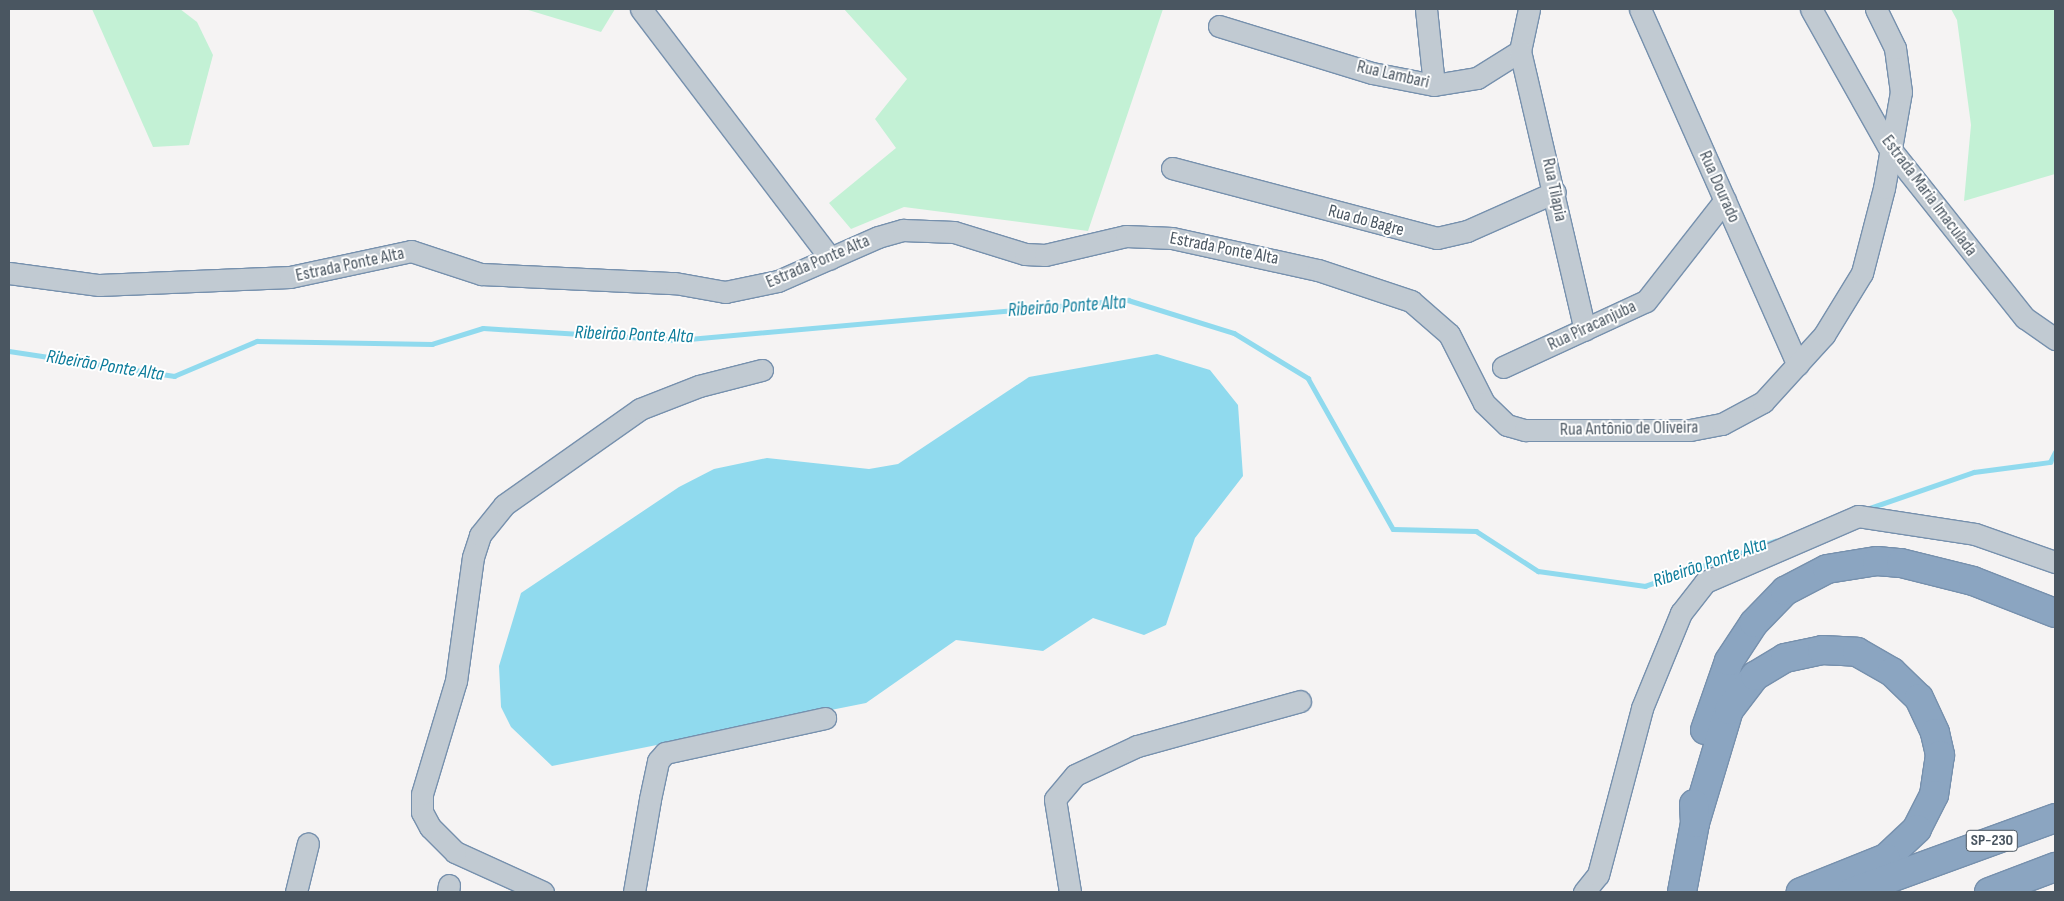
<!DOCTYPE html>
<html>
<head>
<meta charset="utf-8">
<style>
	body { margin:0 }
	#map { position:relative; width:2064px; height:901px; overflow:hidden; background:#f5f3f3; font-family:"Sofia Sans Condensed",sans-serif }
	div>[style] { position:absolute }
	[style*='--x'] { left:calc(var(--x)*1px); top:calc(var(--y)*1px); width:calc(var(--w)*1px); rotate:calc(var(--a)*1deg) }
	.green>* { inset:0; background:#c3f1d5 }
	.water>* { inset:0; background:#90daee }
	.stream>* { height:4.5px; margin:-2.25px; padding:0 2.25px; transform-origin:2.25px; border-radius:2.25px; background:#90daee }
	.roads { filter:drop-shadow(1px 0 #7690ad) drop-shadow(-1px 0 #7690ad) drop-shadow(0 1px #7690ad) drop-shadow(0 -1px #7690ad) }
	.minor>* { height:21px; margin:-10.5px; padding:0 10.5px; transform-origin:10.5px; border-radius:10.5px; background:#c1cad2 }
	.highway>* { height:28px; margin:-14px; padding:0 14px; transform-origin:14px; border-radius:14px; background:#8ba5c1 }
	span { translate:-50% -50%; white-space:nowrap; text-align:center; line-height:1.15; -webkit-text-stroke:4px #fff; paint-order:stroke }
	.shield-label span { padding:1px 4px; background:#fff; border:1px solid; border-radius:4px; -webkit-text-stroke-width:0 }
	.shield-label { font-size:16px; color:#4a5661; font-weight:700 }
	.street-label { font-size:18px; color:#4a5661 }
	.water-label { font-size:19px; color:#0c7c9b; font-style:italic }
	.frame { position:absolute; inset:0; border:10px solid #4a5661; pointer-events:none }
</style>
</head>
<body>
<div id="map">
	<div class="green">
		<i style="clip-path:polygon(92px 9px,180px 9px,197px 22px,213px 55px,189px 145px,153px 147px)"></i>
		<i style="clip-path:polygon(525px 9px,615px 9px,601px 32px)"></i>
		<i style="clip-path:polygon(844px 9px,1163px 9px,1088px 231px,904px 207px,851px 229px,829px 203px,896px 148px,875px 119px,907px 79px)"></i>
		<i style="clip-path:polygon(1951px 9px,2055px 9px,2055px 174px,1964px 201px,1971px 125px,1957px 20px)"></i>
	</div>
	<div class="water">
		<i style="clip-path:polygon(1157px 354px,1210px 370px,1238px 405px,1243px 476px,1195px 538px,1166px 625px,1144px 635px,1093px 618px,1043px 651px,956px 640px,866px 703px,552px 766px,511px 727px,501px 707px,499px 666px,521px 593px,679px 487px,714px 469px,767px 458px,869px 469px,898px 464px,1029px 377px)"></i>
	</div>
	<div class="stream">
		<i style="--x:9;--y:351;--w:167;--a:8.6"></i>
		<i style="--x:174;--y:376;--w:90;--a:-22.9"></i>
		<i style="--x:257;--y:341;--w:175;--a:1"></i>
		<i style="--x:432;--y:344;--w:53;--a:-17.4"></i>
		<i style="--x:483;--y:328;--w:195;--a:3.5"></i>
		<i style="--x:678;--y:340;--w:452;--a:-5.1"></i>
		<i style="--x:1128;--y:300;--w:111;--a:17.3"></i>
		<i style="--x:1234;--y:333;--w:87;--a:31.3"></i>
		<i style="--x:1308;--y:378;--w:173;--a:60.6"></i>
		<i style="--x:1393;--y:529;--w:83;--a:1.4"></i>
		<i style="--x:1476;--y:531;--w:74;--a:32.8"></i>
		<i style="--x:1538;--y:571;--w:108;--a:8"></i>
		<i style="--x:1645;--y:586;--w:138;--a:-19.1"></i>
		<i style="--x:1867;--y:509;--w:113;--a:-19.1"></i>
		<i style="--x:1974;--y:472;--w:77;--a:-7.5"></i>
		<i style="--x:2050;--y:462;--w:11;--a:-63"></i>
	</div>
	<div class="roads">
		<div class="minor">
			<i style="--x:641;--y:9;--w:313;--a:52.8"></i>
			<i style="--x:1426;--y:9;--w:76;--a:84"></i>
			<i style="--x:1640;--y:9;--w:389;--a:66.1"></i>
			<i style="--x:1811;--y:9;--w:157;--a:60.7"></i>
			<i style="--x:1888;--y:146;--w:220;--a:51.5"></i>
			<i style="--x:2025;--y:318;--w:37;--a:35"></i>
			<i style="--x:1219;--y:26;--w:160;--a:17.1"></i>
			<i style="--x:1372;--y:73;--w:63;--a:11"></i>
			<i style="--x:1434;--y:85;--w:44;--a:-9.2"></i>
			<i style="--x:1477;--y:78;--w:51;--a:-32.1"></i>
			<i style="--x:1520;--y:51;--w:43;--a:-77.9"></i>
			<i style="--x:1520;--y:51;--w:286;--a:76.9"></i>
			<i style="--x:1172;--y:168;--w:274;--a:14.8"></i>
			<i style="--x:1437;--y:238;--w:31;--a:-13"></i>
			<i style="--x:1467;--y:231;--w:96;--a:-23.9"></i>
			<i style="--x:9;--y:273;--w:91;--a:7.6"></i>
			<i style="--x:99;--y:285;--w:191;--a:-2.4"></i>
			<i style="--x:290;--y:277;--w:124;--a:-12.1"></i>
			<i style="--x:411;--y:251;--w:74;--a:18.2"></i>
			<i style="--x:481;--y:274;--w:194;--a:2.7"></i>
			<i style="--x:675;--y:283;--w:51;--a:10.2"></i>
			<i style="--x:725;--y:292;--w:54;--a:-11.7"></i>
			<i style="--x:778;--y:281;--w:109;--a:-23.7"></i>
			<i style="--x:878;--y:237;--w:26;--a:-16"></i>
			<i style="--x:903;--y:230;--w:51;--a:2.2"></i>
			<i style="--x:954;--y:232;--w:74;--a:17.2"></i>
			<i style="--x:1025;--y:254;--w:20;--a:3"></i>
			<i style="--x:1045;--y:255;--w:83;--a:-13.2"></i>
			<i style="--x:1126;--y:236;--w:46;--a:2.5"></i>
			<i style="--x:1172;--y:238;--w:149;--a:12.4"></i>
			<i style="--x:1318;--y:270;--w:98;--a:18.4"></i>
			<i style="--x:1411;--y:301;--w:50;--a:41"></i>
			<i style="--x:1449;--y:334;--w:77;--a:63.1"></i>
			<i style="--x:1484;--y:403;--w:32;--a:44"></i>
			<i style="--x:1507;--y:425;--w:19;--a:16"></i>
			<i style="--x:1525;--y:430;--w:165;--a:0"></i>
			<i style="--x:1690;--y:430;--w:33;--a:-11"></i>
			<i style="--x:1722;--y:424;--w:47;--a:-28.2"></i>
			<i style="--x:1763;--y:402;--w:91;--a:-47.7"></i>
			<i style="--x:1824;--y:335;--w:73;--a:-58.5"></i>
			<i style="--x:1862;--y:273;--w:88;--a:-75.5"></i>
			<i style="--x:1884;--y:188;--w:97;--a:-80"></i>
			<i style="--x:1901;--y:92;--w:44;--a:-97.8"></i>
			<i style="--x:1895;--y:48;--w:43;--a:-116"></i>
			<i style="--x:1503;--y:367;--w:157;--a:-24.8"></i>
			<i style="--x:1646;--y:301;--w:128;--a:-52"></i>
			<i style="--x:296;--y:892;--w:50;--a:-76.2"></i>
			<i style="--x:448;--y:892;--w:7;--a:-82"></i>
			<i style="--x:543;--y:892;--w:97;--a:-155.6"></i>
			<i style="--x:455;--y:852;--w:35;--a:-135"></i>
			<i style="--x:430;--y:827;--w:17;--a:-118"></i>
			<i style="--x:422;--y:812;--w:18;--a:-90"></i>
			<i style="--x:422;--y:794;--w:118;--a:-73.3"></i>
			<i style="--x:456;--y:681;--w:125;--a:-82.2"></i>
			<i style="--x:473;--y:557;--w:23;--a:-72"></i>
			<i style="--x:480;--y:535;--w:38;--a:-51"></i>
			<i style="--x:504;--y:505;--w:166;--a:-35.2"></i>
			<i style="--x:640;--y:409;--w:63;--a:-21.3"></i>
			<i style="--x:699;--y:386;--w:65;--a:-14.3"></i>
			<i style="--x:634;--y:892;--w:94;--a:-80.2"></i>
			<i style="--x:650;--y:799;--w:39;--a:-78"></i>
			<i style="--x:658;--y:761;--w:11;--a:-49"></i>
			<i style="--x:665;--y:753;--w:164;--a:-12.3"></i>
			<i style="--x:1070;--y:892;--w:94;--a:-99.2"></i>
			<i style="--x:1055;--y:799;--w:31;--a:-50"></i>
			<i style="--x:1075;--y:775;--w:68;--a:-25.1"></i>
			<i style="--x:1137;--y:746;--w:169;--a:-15.4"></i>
			<i style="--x:1584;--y:892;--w:22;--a:-51"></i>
			<i style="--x:1598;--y:875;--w:173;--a:-75.2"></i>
			<i style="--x:1642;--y:708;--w:103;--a:-67.7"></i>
			<i style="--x:1681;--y:613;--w:39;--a:-52"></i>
			<i style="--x:1705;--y:582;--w:167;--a:-23.3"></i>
			<i style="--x:1858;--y:516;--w:118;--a:8.7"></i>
			<i style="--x:1975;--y:534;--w:85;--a:19.3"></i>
		</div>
		<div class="highway">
			<i style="--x:1705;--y:730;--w:73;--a:-70.8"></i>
			<i style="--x:1729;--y:661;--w:45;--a:-56.7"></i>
			<i style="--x:1754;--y:623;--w:45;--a:-45.9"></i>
			<i style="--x:1785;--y:591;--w:47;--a:-27.6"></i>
			<i style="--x:1827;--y:569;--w:51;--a:-9.1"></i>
			<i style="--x:1877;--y:561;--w:24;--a:5"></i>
			<i style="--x:1901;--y:563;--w:74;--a:14"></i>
			<i style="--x:1973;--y:581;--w:88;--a:21.3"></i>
			<i style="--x:1695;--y:823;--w:118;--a:-73.3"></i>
			<i style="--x:1729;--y:710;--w:43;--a:-52.6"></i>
			<i style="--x:1755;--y:676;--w:35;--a:-31"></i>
			<i style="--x:1785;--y:658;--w:38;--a:-12"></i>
			<i style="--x:1822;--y:650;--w:35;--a:3"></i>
			<i style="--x:1857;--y:652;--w:40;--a:29.7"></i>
			<i style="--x:1892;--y:672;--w:37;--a:44"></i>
			<i style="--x:1919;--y:698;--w:38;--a:65"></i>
			<i style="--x:1935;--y:733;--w:23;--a:77"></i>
			<i style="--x:1940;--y:755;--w:40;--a:98.5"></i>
			<i style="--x:1934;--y:795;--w:38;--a:117"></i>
			<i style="--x:1917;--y:829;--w:42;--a:136.9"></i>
			<i style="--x:1886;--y:858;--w:92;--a:158.2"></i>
			<i style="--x:1682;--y:892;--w:70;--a:-79.3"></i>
			<i style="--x:1695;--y:823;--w:19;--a:-93"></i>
			<i style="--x:1852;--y:892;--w:216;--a:-20"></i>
			<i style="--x:1989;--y:892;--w:71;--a:-20.7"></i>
		</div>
	</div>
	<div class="shield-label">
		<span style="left:1992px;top:841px">SP-230</span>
	</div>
	<div class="street-label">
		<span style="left:1393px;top:75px;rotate:13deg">Rua Lambari</span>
		<span style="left:1719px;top:187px;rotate:66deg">Rua Dourado</span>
		<span style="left:1554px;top:190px;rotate:78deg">Rua Tilapia</span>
		<span style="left:1929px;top:196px;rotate:53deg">Estrada Maria Imaculada</span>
		<span style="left:1366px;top:221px;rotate:15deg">Rua do Bagre</span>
		<span style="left:1224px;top:249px;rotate:11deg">Estrada Ponte Alta</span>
		<span style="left:818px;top:262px;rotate:-23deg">Estrada Ponte Alta</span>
		<span style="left:350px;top:265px;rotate:-12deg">Estrada Ponte Alta</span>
		<span style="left:1592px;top:326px;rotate:-25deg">Rua Piracanjuba</span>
		<span style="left:1629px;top:429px;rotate:-1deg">Rua Antônio de Oliveira</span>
	</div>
	<div class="water-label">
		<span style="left:1067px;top:307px;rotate:-4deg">Ribeirão Ponte Alta</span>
		<span style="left:634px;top:335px;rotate:2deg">Ribeirão Ponte Alta</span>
		<span style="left:105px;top:366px;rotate:9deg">Ribeirão Ponte Alta</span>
		<span style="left:1710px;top:563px;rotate:-19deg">Ribeirão Ponte Alta</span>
	</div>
	<div class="frame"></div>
</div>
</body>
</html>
